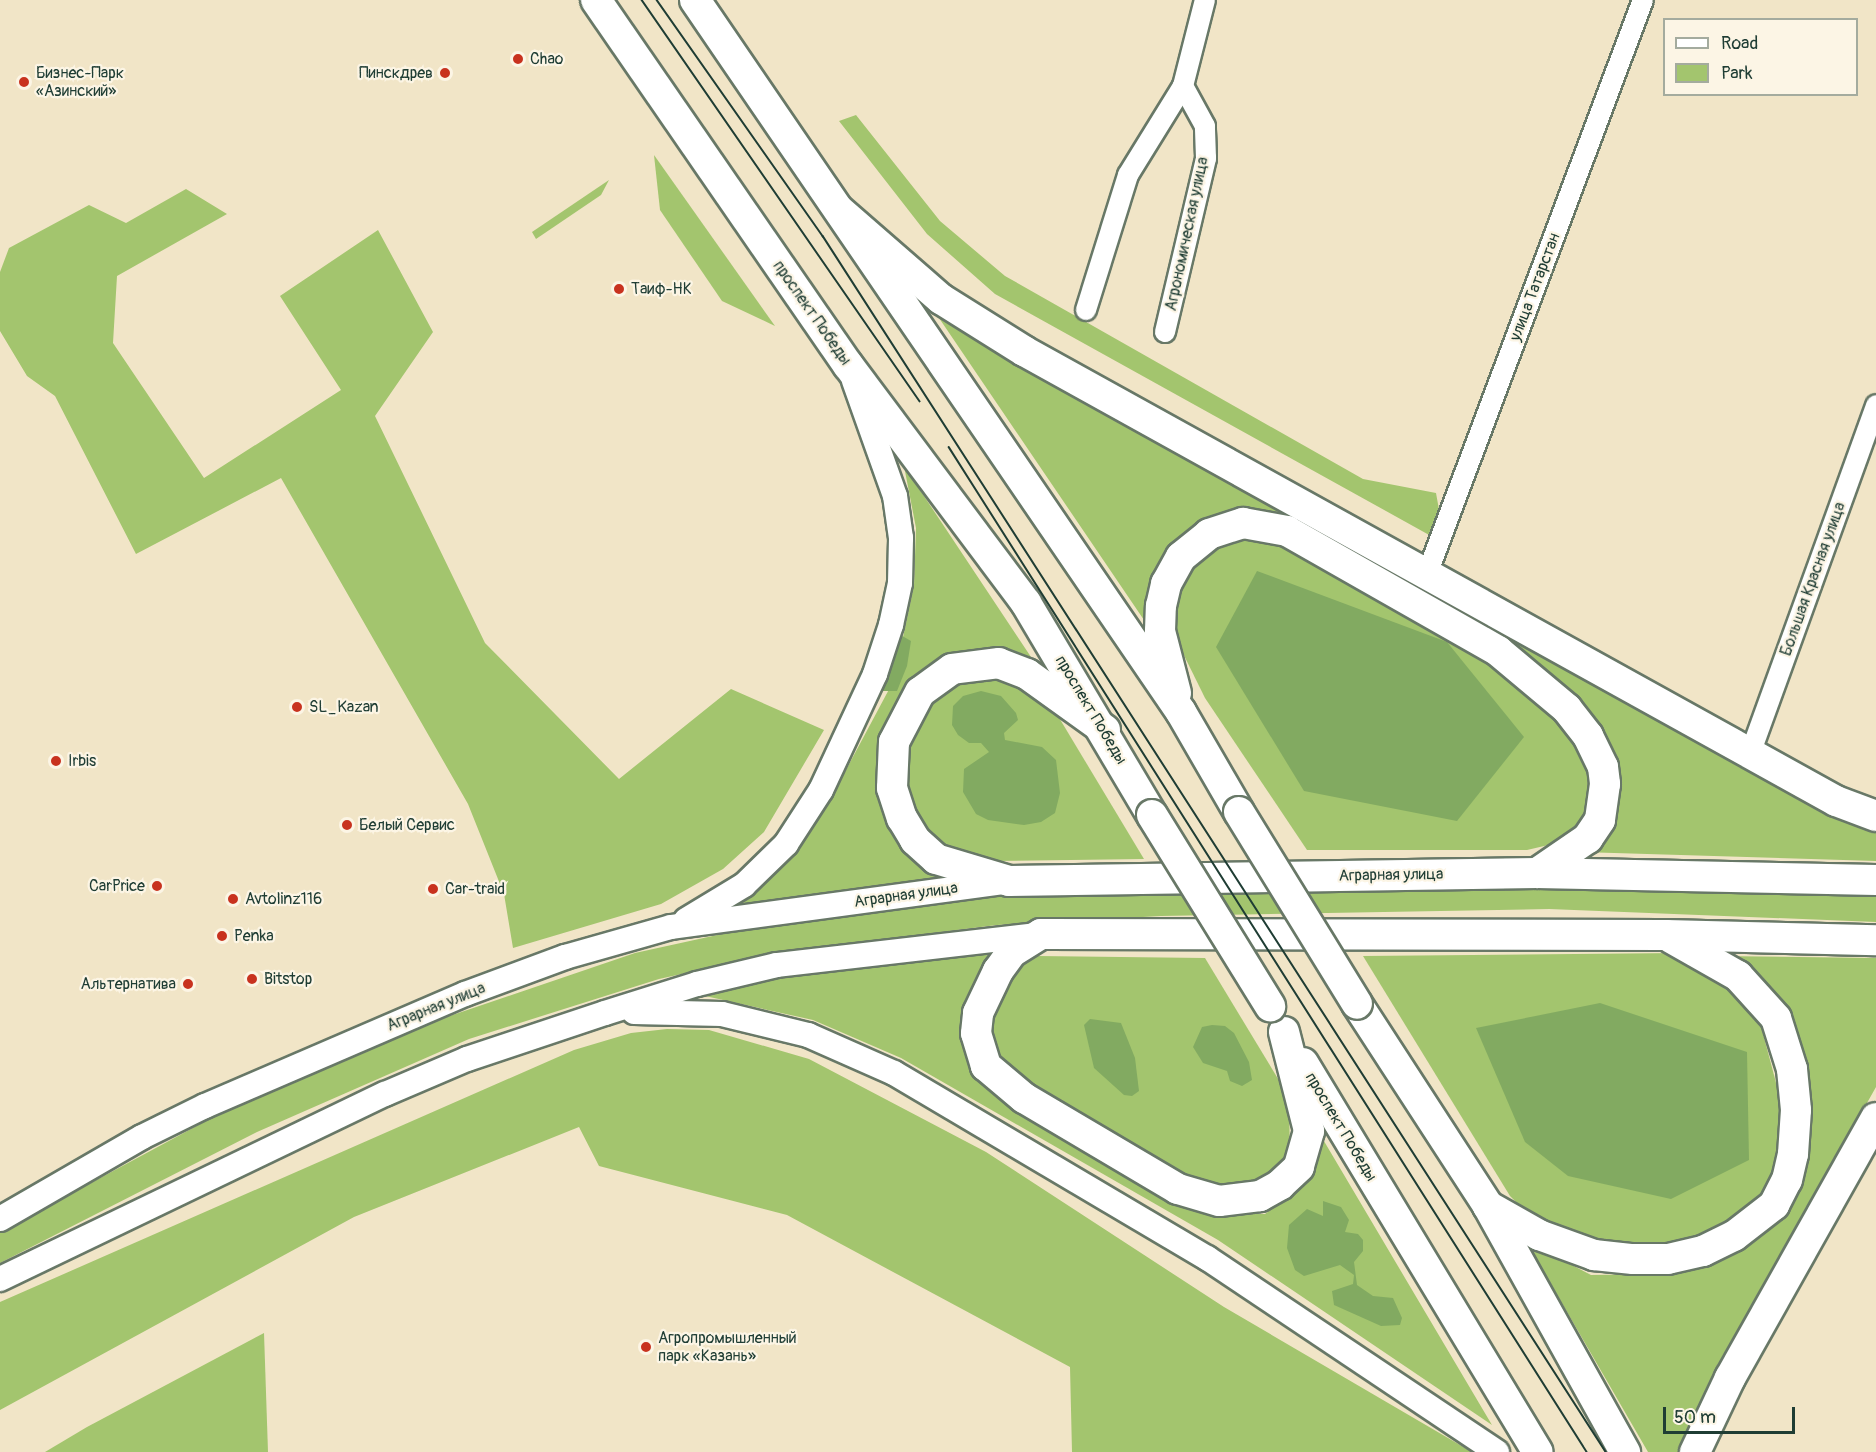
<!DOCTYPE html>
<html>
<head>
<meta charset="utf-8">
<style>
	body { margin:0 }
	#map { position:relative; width:1876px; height:1452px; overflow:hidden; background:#f1e5c7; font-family:Pangolin,sans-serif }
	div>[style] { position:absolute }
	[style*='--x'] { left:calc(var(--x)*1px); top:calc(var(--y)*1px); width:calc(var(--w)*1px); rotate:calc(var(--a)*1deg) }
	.green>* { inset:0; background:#a3c56e }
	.forest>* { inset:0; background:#82aa61 }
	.roads { filter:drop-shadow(2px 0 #687867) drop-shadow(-2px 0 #687867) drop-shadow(0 2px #687867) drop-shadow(0 -2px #687867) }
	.minor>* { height:20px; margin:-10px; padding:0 10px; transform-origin:10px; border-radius:10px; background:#fff }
	.tertiary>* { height:24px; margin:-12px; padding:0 12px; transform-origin:12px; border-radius:12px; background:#fff }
	.primary>* { height:30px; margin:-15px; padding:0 15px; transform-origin:15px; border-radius:15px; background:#fff }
	.tram>* { height:1.5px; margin:-0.75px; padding:0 0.75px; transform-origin:0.75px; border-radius:0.75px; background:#1f3d34 }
	.bridges { filter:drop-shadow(2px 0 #687867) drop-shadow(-2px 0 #687867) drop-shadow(0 2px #687867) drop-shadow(0 -2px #687867) }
	.primary-bridge>* { height:30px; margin:-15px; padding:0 15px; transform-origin:15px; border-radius:15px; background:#fff }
	.dots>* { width:16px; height:16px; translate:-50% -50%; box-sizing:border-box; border:3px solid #fcf5e5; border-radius:50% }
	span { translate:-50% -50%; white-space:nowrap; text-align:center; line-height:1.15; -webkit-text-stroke:4.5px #fcf5e5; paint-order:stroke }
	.poi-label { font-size:16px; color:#1f3d34 }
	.left { translate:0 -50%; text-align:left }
	.right { translate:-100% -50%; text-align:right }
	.street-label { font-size:16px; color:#1f3d34 }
	.legend { position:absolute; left:1663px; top:18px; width:195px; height:78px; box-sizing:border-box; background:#fcf5e5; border:2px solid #a4ab9e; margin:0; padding:8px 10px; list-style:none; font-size:18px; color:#1f3d34 }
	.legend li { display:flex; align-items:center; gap:12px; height:30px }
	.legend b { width:30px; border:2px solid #a4ab9e }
	.scale { position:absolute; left:1663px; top:1407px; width:132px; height:27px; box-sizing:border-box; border:3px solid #1f3d34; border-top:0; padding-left:8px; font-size:18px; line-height:21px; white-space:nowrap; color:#1f3d34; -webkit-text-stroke:4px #fcf5e5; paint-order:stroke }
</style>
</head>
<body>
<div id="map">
	<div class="green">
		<i style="clip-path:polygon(856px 115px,940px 221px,1005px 276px,1363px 479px,1436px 493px,1440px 515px,1431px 536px,995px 294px,927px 234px,839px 121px)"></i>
		<i style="clip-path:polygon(654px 155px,775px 326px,722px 301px,660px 210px)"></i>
		<i style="clip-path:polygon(609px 180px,601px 195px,536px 239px,532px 232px)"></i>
		<i style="clip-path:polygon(186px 189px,227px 214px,117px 276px,113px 343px,204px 478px,341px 390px,280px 296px,378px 230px,433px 332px,375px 416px,485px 643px,619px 779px,731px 689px,824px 730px,764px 832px,723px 869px,661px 904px,513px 948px,504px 894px,468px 804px,281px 478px,136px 554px,55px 396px,27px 376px,0 331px,0 272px,9px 248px,89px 205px,126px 223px)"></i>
		<i style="clip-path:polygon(939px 318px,1876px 826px,1876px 861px,1581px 852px,1604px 828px,1590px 721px,1281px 519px,1212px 518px,1190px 529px,1155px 574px,1147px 598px,1146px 623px)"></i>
		<i style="clip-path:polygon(904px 466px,1043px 675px,912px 685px,893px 821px,965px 878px,733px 911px,769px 880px,803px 842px,831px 798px,894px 680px,914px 585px,916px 528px)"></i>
		<i style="clip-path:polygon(1241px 532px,1281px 539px,1496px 657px,1565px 719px,1593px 771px,1591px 798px,1580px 827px,1557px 843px,1527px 850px,1307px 850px,1205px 698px,1169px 625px,1170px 599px,1207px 545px)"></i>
		<i style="clip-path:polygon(993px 674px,1020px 686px,1055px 711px,1144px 859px,991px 861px,944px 844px,909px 811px,899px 767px,909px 728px,955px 675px)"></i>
		<i style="clip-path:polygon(1342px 887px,1794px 889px,1876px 895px,1876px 922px,1549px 909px,1161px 916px,997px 925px,781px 952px,659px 979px,469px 1039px,257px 1132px,0 1263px,0 1232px,217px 1115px,432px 1022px,635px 953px,767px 924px,991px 896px)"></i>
		<i style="clip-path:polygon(996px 947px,975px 983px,964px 1016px,967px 1057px,977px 1075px,1218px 1214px,1265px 1214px,1290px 1194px,1318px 1131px,1492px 1425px,1218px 1240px,901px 1058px,813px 1020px,696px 994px,827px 968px)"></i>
		<i style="clip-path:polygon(1679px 953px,1727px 988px,1761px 1026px,1783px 1109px,1783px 1150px,1769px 1200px,1704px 1243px,1593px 1250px,1544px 1230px,1510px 1196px,1363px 956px)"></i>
		<i style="clip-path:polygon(1037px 956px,1205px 958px,1289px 1097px,1290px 1162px,1254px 1186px,1220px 1189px,1184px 1179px,1035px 1087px,990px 1048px,988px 1018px,1019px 962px)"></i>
		<i style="clip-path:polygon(1719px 956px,1876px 958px,1876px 1087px,1716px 1371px,1679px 1452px,1648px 1452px,1526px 1241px,1591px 1275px,1670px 1274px,1740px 1247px,1783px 1209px,1802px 1067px)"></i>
		<i style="clip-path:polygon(667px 1029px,709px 1030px,809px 1059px,986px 1152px,1224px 1307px,1472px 1452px,1072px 1452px,1070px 1367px,787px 1215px,599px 1166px,579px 1127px,354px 1217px,0 1410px,0 1302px,574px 1050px,631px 1033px)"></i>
		<i style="clip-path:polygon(264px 1333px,268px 1452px,45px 1452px,87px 1427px)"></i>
	</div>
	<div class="forest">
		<i style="clip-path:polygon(1257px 571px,1447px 642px,1524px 737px,1457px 821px,1304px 791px,1216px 647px)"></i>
		<i style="clip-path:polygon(897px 633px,911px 641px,907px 666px,897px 691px,880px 691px)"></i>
		<i style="clip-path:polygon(981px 691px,1001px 696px,1016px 713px,1018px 720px,1004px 733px,1005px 740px,1042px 747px,1056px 760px,1060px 793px,1055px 813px,1041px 822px,1024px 825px,988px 820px,976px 814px,963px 792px,964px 769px,989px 752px,981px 743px,969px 743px,958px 735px,952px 725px,953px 706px,963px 696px)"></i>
		<i style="clip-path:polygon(1600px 1003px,1747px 1052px,1749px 1160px,1671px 1199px,1568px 1176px,1525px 1142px,1476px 1028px)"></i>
		<i style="clip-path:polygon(1090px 1019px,1121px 1023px,1135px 1058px,1139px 1091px,1132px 1096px,1124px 1095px,1094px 1068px,1084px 1025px)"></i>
		<i style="clip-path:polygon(1212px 1025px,1225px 1026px,1234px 1033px,1249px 1062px,1252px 1080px,1242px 1086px,1230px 1081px,1227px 1071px,1203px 1063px,1193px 1047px,1202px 1027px)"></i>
		<i style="clip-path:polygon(1323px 1201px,1341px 1207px,1349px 1220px,1345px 1232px,1358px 1234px,1363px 1240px,1363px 1251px,1354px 1262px,1357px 1285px,1373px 1296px,1393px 1298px,1402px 1318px,1400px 1325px,1381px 1326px,1334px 1305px,1332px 1291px,1353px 1284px,1354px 1275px,1340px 1265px,1304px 1276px,1295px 1270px,1287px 1248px,1289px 1225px,1307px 1209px,1323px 1216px)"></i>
	</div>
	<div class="roads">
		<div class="minor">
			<i style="--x:1086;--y:310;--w:141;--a:-72.7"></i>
			<i style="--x:1128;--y:175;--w:105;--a:-58.3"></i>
			<i style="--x:1165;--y:332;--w:179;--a:-76.7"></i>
			<i style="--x:1206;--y:158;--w:32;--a:-92"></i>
			<i style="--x:1205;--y:126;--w:46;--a:-118.8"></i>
			<i style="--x:1183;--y:86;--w:89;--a:-75.7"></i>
			<i style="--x:1427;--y:574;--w:613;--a:-69.38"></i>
			<i style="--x:1750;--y:754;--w:371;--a:-70.1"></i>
		</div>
		<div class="tertiary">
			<i style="--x:686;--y:920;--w:68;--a:-31.1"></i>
			<i style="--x:744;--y:885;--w:59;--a:-44.3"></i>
			<i style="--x:786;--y:844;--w:64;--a:-57.1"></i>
			<i style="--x:821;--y:790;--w:128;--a:-65"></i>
			<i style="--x:875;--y:674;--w:52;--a:-71.9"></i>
			<i style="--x:891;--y:625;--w:43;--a:-77.9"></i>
			<i style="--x:900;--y:583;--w:45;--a:-88.7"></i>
			<i style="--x:901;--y:538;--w:42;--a:-98.1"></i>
			<i style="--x:895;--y:496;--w:122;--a:-109.6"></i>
			<i style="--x:634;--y:1012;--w:88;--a:1.3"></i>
			<i style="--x:722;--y:1014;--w:89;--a:13.7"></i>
			<i style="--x:808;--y:1035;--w:94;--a:23.8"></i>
			<i style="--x:894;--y:1073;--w:364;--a:30.6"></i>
			<i style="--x:1207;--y:1258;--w:349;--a:33.8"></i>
			<i style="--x:0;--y:1219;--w:164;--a:-30"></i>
			<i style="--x:142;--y:1137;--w:70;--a:-26.2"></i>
			<i style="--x:205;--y:1106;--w:283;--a:-23.3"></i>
			<i style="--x:465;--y:994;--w:107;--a:-20.3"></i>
			<i style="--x:565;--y:957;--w:110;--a:-15.8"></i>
			<i style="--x:671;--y:927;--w:338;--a:-7.7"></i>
			<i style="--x:0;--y:1279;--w:427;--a:-25.7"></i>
			<i style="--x:385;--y:1094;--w:89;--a:-23.1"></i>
			<i style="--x:467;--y:1059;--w:145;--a:-18.4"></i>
			<i style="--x:605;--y:1013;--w:96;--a:-17.5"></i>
			<i style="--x:697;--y:984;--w:82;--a:-13.4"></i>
			<i style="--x:777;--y:965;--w:261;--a:-6.6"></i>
		</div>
		<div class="primary">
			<i style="--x:596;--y:0;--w:444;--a:55.4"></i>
			<i style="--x:848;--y:365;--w:297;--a:53.2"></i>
			<i style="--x:1026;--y:603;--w:247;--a:59.3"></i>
			<i style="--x:695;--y:0;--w:862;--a:55.68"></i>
			<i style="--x:1181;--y:712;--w:116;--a:59.9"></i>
			<i style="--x:840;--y:211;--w:134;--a:41.1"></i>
			<i style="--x:941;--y:299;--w:98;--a:32.1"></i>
			<i style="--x:1024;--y:351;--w:928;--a:28.99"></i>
			<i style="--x:1836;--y:801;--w:43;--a:20.6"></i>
			<i style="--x:1176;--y:693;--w:64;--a:-104.5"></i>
			<i style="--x:1160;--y:631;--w:25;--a:-88"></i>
			<i style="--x:1161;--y:606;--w:23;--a:-77"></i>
			<i style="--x:1166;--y:584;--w:31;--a:-61"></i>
			<i style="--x:1181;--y:557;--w:36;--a:-39"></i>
			<i style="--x:1209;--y:534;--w:36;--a:-18"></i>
			<i style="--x:1243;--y:523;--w:45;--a:10.3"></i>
			<i style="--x:1287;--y:531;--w:243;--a:29.6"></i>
			<i style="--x:1498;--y:651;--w:90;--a:40"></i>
			<i style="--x:1567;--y:709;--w:34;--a:52"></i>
			<i style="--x:1588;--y:736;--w:34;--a:64"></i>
			<i style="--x:1603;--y:767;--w:17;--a:83"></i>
			<i style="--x:1605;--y:784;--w:36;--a:98"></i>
			<i style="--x:1600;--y:820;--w:22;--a:124"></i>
			<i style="--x:1588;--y:838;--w:62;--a:145.5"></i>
			<i style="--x:1105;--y:730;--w:96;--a:-144.3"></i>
			<i style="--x:1027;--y:674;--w:30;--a:-159"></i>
			<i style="--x:999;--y:663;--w:47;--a:172.7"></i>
			<i style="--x:952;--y:669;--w:39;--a:144"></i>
			<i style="--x:920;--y:692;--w:56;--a:117.5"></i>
			<i style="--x:894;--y:742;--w:46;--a:92.5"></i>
			<i style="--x:892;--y:788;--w:32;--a:72"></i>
			<i style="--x:902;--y:818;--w:26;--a:59"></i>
			<i style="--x:915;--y:840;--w:28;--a:42"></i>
			<i style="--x:936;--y:859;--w:76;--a:16.8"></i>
			<i style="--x:1009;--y:881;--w:528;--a:-0.87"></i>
			<i style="--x:1537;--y:873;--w:339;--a:1.2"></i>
			<i style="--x:1357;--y:1004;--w:241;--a:57"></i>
			<i style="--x:1488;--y:1206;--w:282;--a:60.9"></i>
			<i style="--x:1284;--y:1032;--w:102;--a:75.8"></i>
			<i style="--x:1309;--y:1131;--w:37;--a:106"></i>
			<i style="--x:1299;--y:1167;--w:26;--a:137"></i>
			<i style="--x:1280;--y:1185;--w:23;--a:151"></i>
			<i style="--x:1260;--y:1196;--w:41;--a:173"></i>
			<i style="--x:1219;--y:1201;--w:43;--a:-163.7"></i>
			<i style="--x:1178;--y:1189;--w:179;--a:-149.4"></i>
			<i style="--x:1024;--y:1098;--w:50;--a:-139.9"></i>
			<i style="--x:986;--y:1066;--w:34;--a:-107"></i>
			<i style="--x:976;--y:1033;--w:20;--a:-84"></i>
			<i style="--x:978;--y:1013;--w:47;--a:-64.5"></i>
			<i style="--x:998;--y:971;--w:24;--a:-54"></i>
			<i style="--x:1012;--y:952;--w:34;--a:-32"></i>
			<i style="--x:1041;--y:934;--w:625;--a:0.09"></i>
			<i style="--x:1666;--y:935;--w:210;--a:1.4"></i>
			<i style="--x:1303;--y:1063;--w:454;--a:58.9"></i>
			<i style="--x:1488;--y:1206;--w:59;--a:29.6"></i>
			<i style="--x:1539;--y:1235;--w:59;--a:20"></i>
			<i style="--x:1594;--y:1255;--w:39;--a:6"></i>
			<i style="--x:1633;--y:1259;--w:35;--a:0"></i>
			<i style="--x:1668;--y:1259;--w:36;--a:-13"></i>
			<i style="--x:1703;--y:1251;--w:34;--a:-26"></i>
			<i style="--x:1734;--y:1236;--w:51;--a:-37.8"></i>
			<i style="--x:1774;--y:1205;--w:28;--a:-63"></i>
			<i style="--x:1787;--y:1180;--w:27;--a:-77"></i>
			<i style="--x:1793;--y:1154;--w:44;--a:-86.1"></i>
			<i style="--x:1796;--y:1110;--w:41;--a:-95.6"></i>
			<i style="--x:1792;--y:1069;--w:53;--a:-107.4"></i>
			<i style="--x:1776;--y:1018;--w:57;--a:-132.1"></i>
			<i style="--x:1738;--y:976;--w:77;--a:-150.4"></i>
			<i style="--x:1695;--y:1452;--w:82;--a:-64.7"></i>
			<i style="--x:1730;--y:1378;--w:298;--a:-60.7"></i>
		</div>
	</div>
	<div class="tram">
		<i style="--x:642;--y:0;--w:488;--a:55.3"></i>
		<i style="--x:657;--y:0;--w:289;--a:54.9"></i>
		<i style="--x:823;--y:236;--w:1446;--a:57.22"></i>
		<i style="--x:949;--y:447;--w:1190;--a:57.59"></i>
	</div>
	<div class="bridges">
		<div class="primary-bridge">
			<i style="--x:1239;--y:812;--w:225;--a:58.4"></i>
			<i style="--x:1152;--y:815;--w:225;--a:58.3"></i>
		</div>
	</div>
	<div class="dots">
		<i style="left:518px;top:59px;background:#c8321e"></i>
		<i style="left:445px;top:73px;background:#c8321e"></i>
		<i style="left:24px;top:82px;background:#c8321e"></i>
		<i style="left:619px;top:289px;background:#c8321e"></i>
		<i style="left:297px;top:707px;background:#c8321e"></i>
		<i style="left:56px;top:761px;background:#c8321e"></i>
		<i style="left:347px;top:825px;background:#c8321e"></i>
		<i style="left:157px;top:886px;background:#c8321e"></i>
		<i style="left:433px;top:889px;background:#c8321e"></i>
		<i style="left:233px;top:899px;background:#c8321e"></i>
		<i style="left:222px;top:936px;background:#c8321e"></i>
		<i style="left:252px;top:979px;background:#c8321e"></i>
		<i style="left:188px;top:984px;background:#c8321e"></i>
		<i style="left:646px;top:1347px;background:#c8321e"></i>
	</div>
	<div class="poi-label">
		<span class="left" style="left:530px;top:59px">Chao</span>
		<span class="left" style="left:36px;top:82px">Бизнес-Парк<br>«Азинский»</span>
		<span class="right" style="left:433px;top:73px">Пинскдрев</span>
		<span class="left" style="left:631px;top:289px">Таиф-НК</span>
		<span class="left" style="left:309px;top:707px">SL_Kazan</span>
		<span class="left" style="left:68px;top:761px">Irbis</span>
		<span class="left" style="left:359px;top:825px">Белый Сервис</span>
		<span class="right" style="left:145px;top:886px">CarPrice</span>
		<span class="left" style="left:445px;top:889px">Car-traid</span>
		<span class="left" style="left:245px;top:899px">Avtolinz116</span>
		<span class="left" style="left:234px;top:936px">Penka</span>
		<span class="left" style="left:264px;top:979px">Bitstop</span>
		<span class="right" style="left:176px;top:984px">Альтернатива</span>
		<span class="left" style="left:658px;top:1347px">Агропромышленный<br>парк «Казань»</span>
	</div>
	<div class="street-label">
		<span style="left:1187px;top:234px;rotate:-78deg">Агрономическая улица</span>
		<span style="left:1535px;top:287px;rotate:-69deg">улица Татарстан</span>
		<span style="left:812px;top:313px;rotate:55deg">проспект Победы</span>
		<span style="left:1813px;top:579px;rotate:-70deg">Большая Красная улица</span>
		<span style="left:1091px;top:710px;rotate:59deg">проспект Победы</span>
		<span style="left:1391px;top:875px;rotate:-1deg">Аграрная улица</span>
		<span style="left:906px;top:895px;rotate:-8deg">Аграрная улица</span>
		<span style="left:436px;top:1007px;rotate:-22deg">Аграрная улица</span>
		<span style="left:1341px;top:1127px;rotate:59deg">проспект Победы</span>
	</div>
	<ul class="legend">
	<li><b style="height:8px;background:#fff"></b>Road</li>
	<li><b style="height:16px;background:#a3c56e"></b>Park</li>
	</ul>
	<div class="scale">50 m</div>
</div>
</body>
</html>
